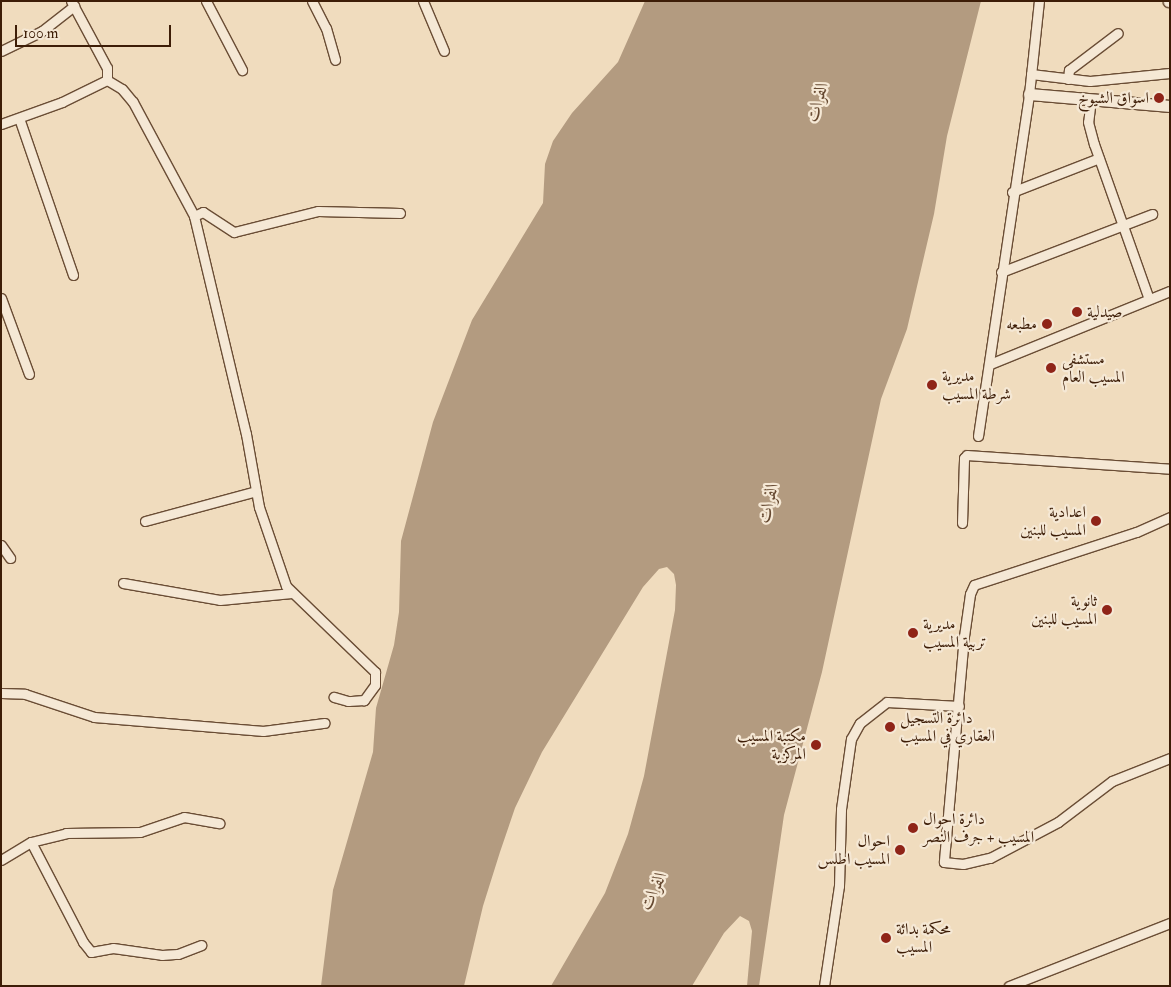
<!DOCTYPE html>
<html>
<head>
<meta charset="utf-8">
<style>
	body { margin:0 }
	#map { position:relative; width:1171px; height:987px; overflow:hidden; background:#f0dcbe; font-family:"IM FELL Double Pica",Amiri,serif }
	div>[style] { position:absolute }
	[style*='--x'] { left:calc(var(--x)*1px); top:calc(var(--y)*1px); width:calc(var(--w)*1px); rotate:calc(var(--a)*1deg) }
	.water>* { inset:0; background:#b39b80 }
	.roads { filter:drop-shadow(1px 0 #6a4d35) drop-shadow(-1px 0 #6a4d35) drop-shadow(0 1px #6a4d35) drop-shadow(0 -1px #6a4d35) }
	.minor>* { height:9px; margin:-4.5px; padding:0 4.5px; transform-origin:4.5px; border-radius:4.5px; background:#f5e8d5 }
	.tertiary>* { height:11px; margin:-5.5px; padding:0 5.5px; transform-origin:5.5px; border-radius:5.5px; background:#f5e8d5 }
	.dots>* { width:14px; height:14px; translate:-50% -50%; box-sizing:border-box; border:2px solid #f5e8d5; border-radius:50% }
	span { translate:-50% -50%; white-space:nowrap; text-align:center; line-height:1.15; -webkit-text-stroke:4.5px #f5e8d5; paint-order:stroke }
	.poi-label { font-size:16px; color:#3d1d07 }
	.right { translate:-100% -50%; text-align:right }
	.left { translate:0 -50%; text-align:left }
	.water-label { font-size:18px; color:#664931; font-style:italic }
	.frame { position:absolute; inset:0; border:2px solid #3d1d07; pointer-events:none }
	.scale { position:absolute; left:15px; top:25px; width:156px; height:22px; box-sizing:border-box; border:2px solid #3d1d07; border-top:0; padding-left:6px; font-size:15px; line-height:18px; white-space:nowrap; color:#3d1d07; -webkit-text-stroke:4px #f5e8d5; paint-order:stroke }
</style>
</head>
<body>
<div id="map">
	<div class="water">
		<i style="clip-path:polygon(645px 1px,981px 1px,947px 136px,934px 214px,907px 329px,881px 399px,822px 672px,784px 815px,759px 986px,747px 986px,752px 931px,749px 921px,740px 916px,724px 933px,692px 986px,551px 986px,605px 893px,628px 834px,644px 776px,675px 610px,676px 585px,674px 574px,667px 567px,659px 569px,643px 587px,542px 752px,515px 808px,500px 852px,483px 906px,464px 986px,321px 986px,333px 890px,373px 752px,376px 708px,394px 645px,399px 612px,401px 541px,433px 422px,472px 320px,543px 203px,545px 164px,553px 141px,572px 113px,618px 62px)"></i>
	</div>
	<div class="roads">
		<div class="minor">
			<i style="--x:206;--y:1;--w:78;--a:62.4"></i>
			<i style="--x:312;--y:1;--w:30;--a:63"></i>
			<i style="--x:326;--y:28;--w:33;--a:74"></i>
			<i style="--x:423;--y:1;--w:54;--a:67.2"></i>
			<i style="--x:1168;--y:2;--w:1;--a:-45"></i>
			<i style="--x:1;--y:51;--w:46;--a:-26"></i>
			<i style="--x:42;--y:31;--w:41;--a:-38"></i>
			<i style="--x:1031;--y:74;--w:59;--a:6.8"></i>
			<i style="--x:1090;--y:81;--w:80;--a:-5.7"></i>
			<i style="--x:1068;--y:79;--w:9;--a:-84"></i>
			<i style="--x:1069;--y:70;--w:61;--a:-37.1"></i>
			<i style="--x:107;--y:80;--w:17;--a:31"></i>
			<i style="--x:122;--y:89;--w:17;--a:50"></i>
			<i style="--x:133;--y:102;--w:129;--a:61.8"></i>
			<i style="--x:194;--y:216;--w:224;--a:76.6"></i>
			<i style="--x:246;--y:434;--w:74;--a:79.9"></i>
			<i style="--x:259;--y:507;--w:83;--a:71.1"></i>
			<i style="--x:286;--y:586;--w:124;--a:44"></i>
			<i style="--x:375;--y:672;--w:13;--a:90"></i>
			<i style="--x:375;--y:685;--w:19;--a:126"></i>
			<i style="--x:364;--y:700;--w:16;--a:176"></i>
			<i style="--x:348;--y:701;--w:15;--a:-164"></i>
			<i style="--x:1091;--y:99;--w:23;--a:97"></i>
			<i style="--x:1088;--y:122;--w:23;--a:75"></i>
			<i style="--x:1094;--y:144;--w:164;--a:70.5"></i>
			<i style="--x:19;--y:118;--w:166;--a:71"></i>
			<i style="--x:1;--y:124;--w:65;--a:-19.8"></i>
			<i style="--x:62;--y:102;--w:50;--a:-26.1"></i>
			<i style="--x:107;--y:80;--w:12;--a:-90"></i>
			<i style="--x:107;--y:68;--w:76;--a:-118.2"></i>
			<i style="--x:1012;--y:192;--w:93;--a:-21.3"></i>
			<i style="--x:194;--y:216;--w:10;--a:-24"></i>
			<i style="--x:203;--y:212;--w:37;--a:33"></i>
			<i style="--x:234;--y:232;--w:87;--a:-14"></i>
			<i style="--x:318;--y:211;--w:82;--a:1.4"></i>
			<i style="--x:1001;--y:272;--w:162;--a:-21"></i>
			<i style="--x:1;--y:298;--w:81;--a:69.8"></i>
			<i style="--x:990;--y:364;--w:194;--a:-22.1"></i>
			<i style="--x:978;--y:436;--w:346;--a:-81.5"></i>
			<i style="--x:1029;--y:94;--w:94;--a:-83.9"></i>
			<i style="--x:1170;--y:517;--w:37;--a:156"></i>
			<i style="--x:1136;--y:532;--w:170;--a:161.9"></i>
			<i style="--x:974;--y:585;--w:10;--a:114"></i>
			<i style="--x:970;--y:594;--w:42;--a:98.1"></i>
			<i style="--x:964;--y:636;--w:227;--a:95.1"></i>
			<i style="--x:944;--y:862;--w:19;--a:6"></i>
			<i style="--x:963;--y:864;--w:28;--a:-13"></i>
			<i style="--x:990;--y:858;--w:77;--a:-27.9"></i>
			<i style="--x:1058;--y:822;--w:68;--a:-37.2"></i>
			<i style="--x:1112;--y:781;--w:62;--a:-21.6"></i>
			<i style="--x:145;--y:521;--w:115;--a:-15.1"></i>
			<i style="--x:962;--y:523;--w:65;--a:-88.2"></i>
			<i style="--x:964;--y:458;--w:4;--a:-45"></i>
			<i style="--x:967;--y:455;--w:203;--a:3.9"></i>
			<i style="--x:1;--y:545;--w:16;--a:55"></i>
			<i style="--x:123;--y:583;--w:98;--a:9.9"></i>
			<i style="--x:220;--y:600;--w:72;--a:-5.6"></i>
			<i style="--x:1;--y:693;--w:24;--a:2"></i>
			<i style="--x:25;--y:694;--w:73;--a:18.4"></i>
			<i style="--x:94;--y:717;--w:170;--a:4.7"></i>
			<i style="--x:263;--y:731;--w:62;--a:-7.5"></i>
			<i style="--x:31;--y:842;--w:113;--a:62.5"></i>
			<i style="--x:83;--y:942;--w:13;--a:51"></i>
			<i style="--x:91;--y:952;--w:22;--a:-10"></i>
			<i style="--x:113;--y:948;--w:49;--a:8.1"></i>
			<i style="--x:162;--y:955;--w:16;--a:-4"></i>
			<i style="--x:178;--y:954;--w:25;--a:-21"></i>
			<i style="--x:1;--y:860;--w:35;--a:-31"></i>
			<i style="--x:31;--y:842;--w:36;--a:-14"></i>
			<i style="--x:66;--y:833;--w:74;--a:-0.8"></i>
			<i style="--x:140;--y:832;--w:46;--a:-18.8"></i>
			<i style="--x:184;--y:817;--w:36;--a:10"></i>
			<i style="--x:824;--y:986;--w:101;--a:-81.5"></i>
			<i style="--x:839;--y:886;--w:77;--a:-88.5"></i>
			<i style="--x:841;--y:809;--w:71;--a:-81.9"></i>
			<i style="--x:851;--y:739;--w:18;--a:-61"></i>
			<i style="--x:860;--y:723;--w:34;--a:-38"></i>
			<i style="--x:887;--y:702;--w:72;--a:3.2"></i>
			<i style="--x:1009;--y:986;--w:173;--a:-21.4"></i>
		</div>
		<div class="tertiary">
			<i style="--x:1029;--y:94;--w:142;--a:4.9"></i>
		</div>
	</div>
	<div class="dots">
		<i style="left:1159px;top:98px;background:#8f2418"></i>
		<i style="left:1077px;top:312px;background:#8f2418"></i>
		<i style="left:1047px;top:324px;background:#8f2418"></i>
		<i style="left:1051px;top:368px;background:#8f2418"></i>
		<i style="left:932px;top:385px;background:#8f2418"></i>
		<i style="left:1096px;top:521px;background:#8f2418"></i>
		<i style="left:1107px;top:610px;background:#8f2418"></i>
		<i style="left:913px;top:633px;background:#8f2418"></i>
		<i style="left:890px;top:727px;background:#8f2418"></i>
		<i style="left:816px;top:745px;background:#8f2418"></i>
		<i style="left:913px;top:828px;background:#8f2418"></i>
		<i style="left:900px;top:850px;background:#8f2418"></i>
		<i style="left:886px;top:938px;background:#8f2418"></i>
	</div>
	<div class="poi-label">
		<span class="right" style="left:1149px;top:98px">اسواق الشيوخ</span>
		<span class="left" style="left:1087px;top:312px">صيدلية</span>
		<span class="right" style="left:1037px;top:324px">مطبعه</span>
		<span class="left" style="left:1062px;top:368px">مستشفى<br>المسيب العام</span>
		<span class="left" style="left:942px;top:385px">مديرية<br>شرطة المسيب</span>
		<span class="right" style="left:1086px;top:521px">اعدادية<br>المسيب للبنين</span>
		<span class="right" style="left:1097px;top:610px">ثانوية<br>المسيب للبنين</span>
		<span class="left" style="left:923px;top:633px">مديرية<br>تربية المسيب</span>
		<span class="left" style="left:900px;top:727px">دائرة التسجيل<br>العقاري في المسيب</span>
		<span class="right" style="left:806px;top:745px">مكتبة المسيب<br>المركزية</span>
		<span class="left" style="left:923px;top:828px">دائرة احوال<br>المسيب + جرف النصر</span>
		<span class="right" style="left:890px;top:850px">احوال<br>المسيب اطلس</span>
		<span class="left" style="left:896px;top:938px">محكمة بدائة<br>المسيب</span>
	</div>
	<div class="water-label">
		<span style="left:818px;top:102px;rotate:-74deg">الفرات</span>
		<span style="left:769px;top:503px;rotate:-77deg">الفرات</span>
		<span style="left:654px;top:891px;rotate:-65deg">الفرات</span>
	</div>
	<div class="frame"></div>
	<div class="scale">100 m</div>
</div>
</body>
</html>
